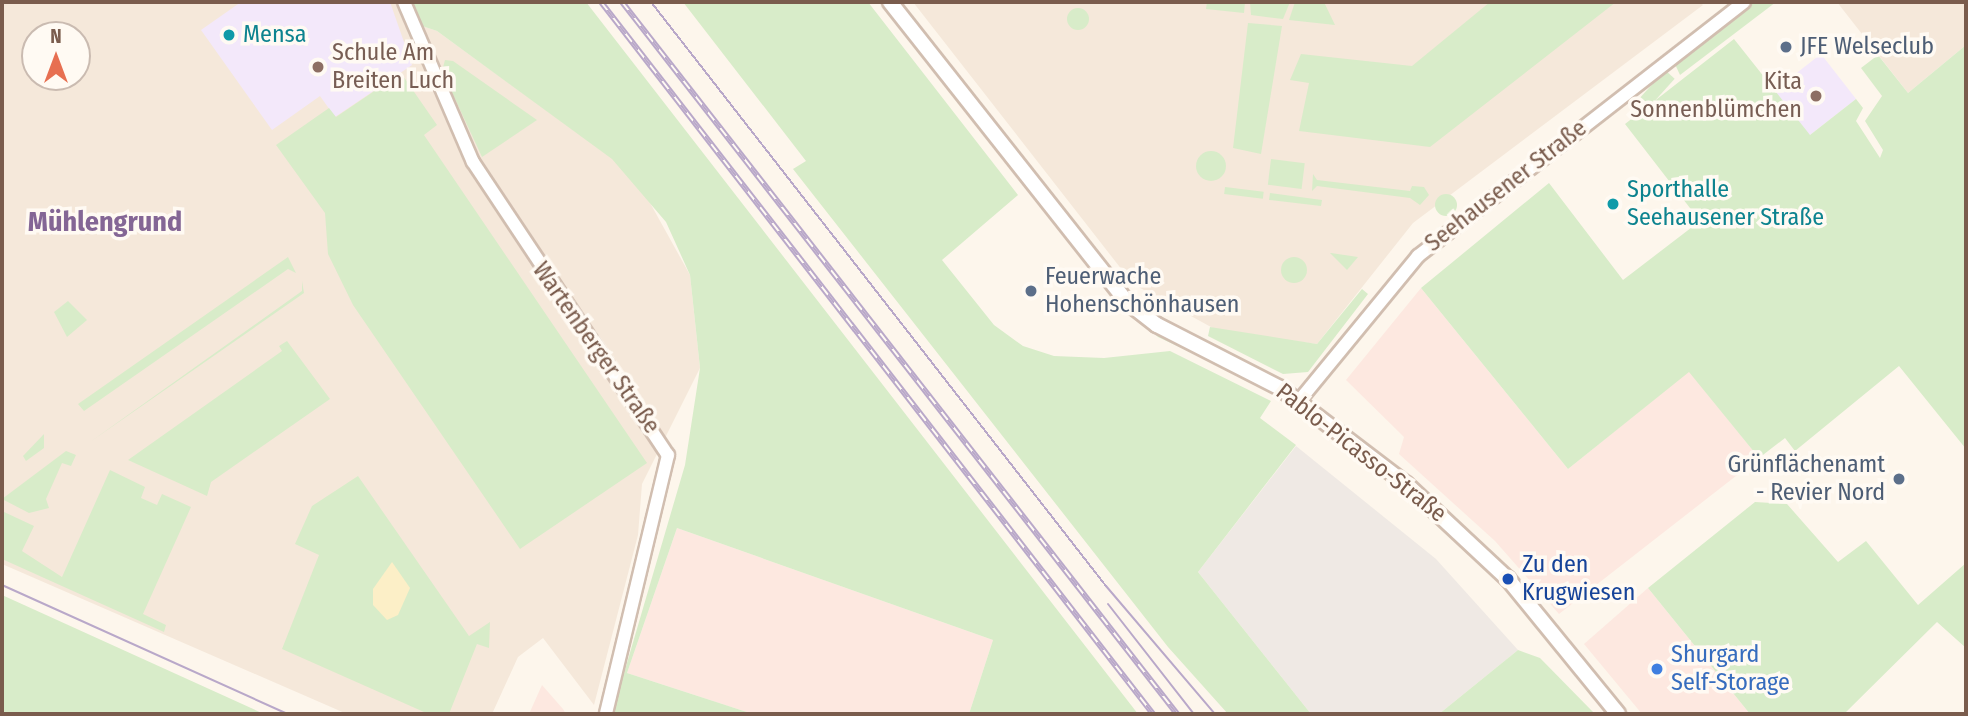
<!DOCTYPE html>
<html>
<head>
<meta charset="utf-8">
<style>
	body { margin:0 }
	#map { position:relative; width:1968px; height:716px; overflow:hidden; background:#fdf6ec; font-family:"Fira Sans Condensed",sans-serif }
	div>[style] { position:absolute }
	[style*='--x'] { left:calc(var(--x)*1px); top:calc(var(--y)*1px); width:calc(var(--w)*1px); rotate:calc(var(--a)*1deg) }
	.residential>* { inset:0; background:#f5e8da }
	.commercial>* { inset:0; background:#fde8e0 }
	.industrial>* { inset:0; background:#efe9e4 }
	.education>* { inset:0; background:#f3e8fa; transform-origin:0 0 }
	.green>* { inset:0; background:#d8ecc9; transform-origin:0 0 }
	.round { border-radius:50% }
	.sand>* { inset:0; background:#fcefc7 }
	.roads { filter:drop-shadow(2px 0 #d1beb0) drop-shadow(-2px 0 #d1beb0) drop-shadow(0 2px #d1beb0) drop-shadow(0 -2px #d1beb0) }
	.tertiary>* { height:12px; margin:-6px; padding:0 6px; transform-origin:6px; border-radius:6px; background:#fff }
	.secondary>* { height:14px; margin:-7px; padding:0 7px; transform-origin:7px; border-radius:7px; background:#fff }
	.tram>* { height:2px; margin:-1px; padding:0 1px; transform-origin:1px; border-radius:1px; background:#b9a8c9 }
	.rail>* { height:6px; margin-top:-3px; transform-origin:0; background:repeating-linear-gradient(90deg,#fffaf3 0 10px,#b9a8c9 0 20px); box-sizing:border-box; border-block:2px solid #b9a8c9 }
	.dots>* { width:19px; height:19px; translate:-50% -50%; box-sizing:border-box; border:4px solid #fffaf3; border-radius:50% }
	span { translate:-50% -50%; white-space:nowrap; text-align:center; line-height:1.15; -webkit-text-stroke:7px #fffaf3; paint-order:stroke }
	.culture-label { font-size:24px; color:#0d838f }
	.left { translate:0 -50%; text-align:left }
	.service-label { font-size:24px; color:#4e5e75 }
	.right { translate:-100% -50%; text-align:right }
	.education-label { font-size:24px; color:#785e54 }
	.street-label { font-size:24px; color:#7a5c4d }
	.transit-label { font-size:24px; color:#164399 }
	.shop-label { font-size:24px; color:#366cbe }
	.quarter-label { font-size:28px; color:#846695; font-weight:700 }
	.frame { position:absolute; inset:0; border:4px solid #7a5c4d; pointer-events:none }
	.north { position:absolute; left:21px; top:21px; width:70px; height:70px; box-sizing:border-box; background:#fffaf3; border:2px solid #cabbb1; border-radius:50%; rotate:0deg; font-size:19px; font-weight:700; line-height:28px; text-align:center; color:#7a5c4d }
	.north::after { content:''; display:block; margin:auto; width:24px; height:32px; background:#e76f51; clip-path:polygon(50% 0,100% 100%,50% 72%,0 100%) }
</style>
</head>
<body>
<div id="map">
	<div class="residential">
		<i style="clip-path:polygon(evenodd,2px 2px,411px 2px,419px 25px,437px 31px,612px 158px,644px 192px,690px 275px,700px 368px,642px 484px,638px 535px,594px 705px,543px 638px,518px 657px,492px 714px,347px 714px,2px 564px,2px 2px,35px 35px,77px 35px,77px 77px,35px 77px,35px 35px)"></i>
		<i style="clip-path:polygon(913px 2px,1700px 2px,1703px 5px,1413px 223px,1317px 344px,1220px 332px,1133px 284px)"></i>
		<i style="clip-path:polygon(1837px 2px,1966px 2px,1966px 45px,1908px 93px)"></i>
	</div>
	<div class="commercial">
		<i style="clip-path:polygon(1421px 288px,1568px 469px,1689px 371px,1759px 458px,1559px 614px,1495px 541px,1399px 454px,1404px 437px,1346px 380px)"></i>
		<i style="clip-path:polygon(677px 528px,993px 640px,969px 714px,753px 714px,627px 673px)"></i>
		<i style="clip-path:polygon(1648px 588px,1750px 714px,1642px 714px,1584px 644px)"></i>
		<i style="clip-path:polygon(542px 685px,563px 709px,566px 714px,529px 714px)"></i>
	</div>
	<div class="industrial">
		<i style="clip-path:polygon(1296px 446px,1436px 559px,1518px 650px,1439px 714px,1311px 714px,1198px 572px)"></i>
	</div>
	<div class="education">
		<i style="clip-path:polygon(241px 2px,390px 2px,412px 65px,335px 117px,320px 96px,272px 130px,201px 30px)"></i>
		<i style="left:1821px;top:54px;width:57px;height:59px;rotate:52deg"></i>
	</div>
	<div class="green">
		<i style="clip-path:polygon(411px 2px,586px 2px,1138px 714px,969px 714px,993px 640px,677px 528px,627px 673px,753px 714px,612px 714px,685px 465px,700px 368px,690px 275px,666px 222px,612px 159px,437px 31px,419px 25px)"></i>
		<i style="clip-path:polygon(683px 2px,868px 2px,1018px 195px,942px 260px,994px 325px,1023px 346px,1054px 356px,1104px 358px,1170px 351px,1271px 401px,1260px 418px,1296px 445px,1198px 572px,1311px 714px,1228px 714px,1168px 647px,793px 169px,806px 161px)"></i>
		<i style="clip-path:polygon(1207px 2px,1245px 2px,1244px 13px,1206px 9px)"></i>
		<i style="clip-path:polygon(1250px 2px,1290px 2px,1283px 19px,1251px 15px)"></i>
		<i style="clip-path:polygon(1295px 2px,1324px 2px,1335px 25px,1289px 20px)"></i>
		<i style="clip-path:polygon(1490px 2px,1616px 2px,1430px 147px,1299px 131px,1309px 83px,1290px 80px,1301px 54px,1412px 66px)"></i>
		<i style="clip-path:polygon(1752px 2px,1776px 2px,1680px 75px,1674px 62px)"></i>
		<i class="round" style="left:1067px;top:8px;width:22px;height:22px"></i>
		<i style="clip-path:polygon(1248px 23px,1282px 26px,1261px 154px,1233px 148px)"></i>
		<i style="clip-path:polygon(1734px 39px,1810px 135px,1856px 99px,1863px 108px,1856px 121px,1880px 158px,1883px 150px,1865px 121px,1882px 96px,1861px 68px,1878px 55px,1908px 93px,1966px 45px,1966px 449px,1899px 366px,1795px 451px,1785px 438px,1759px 458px,1689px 372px,1568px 469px,1421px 288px,1549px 183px,1623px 280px,1700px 221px,1625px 124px)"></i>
		<i style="clip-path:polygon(445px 60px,453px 61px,537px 120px,482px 157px,442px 71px)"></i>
		<i style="left:1665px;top:70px;width:13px;height:45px;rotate:42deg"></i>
		<i style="clip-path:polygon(401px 73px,437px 125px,424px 135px,647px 463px,520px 549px,353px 305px,328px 254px,325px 213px,276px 145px,329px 108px,336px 117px)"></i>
		<i class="round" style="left:1196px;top:151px;width:30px;height:30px"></i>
		<i style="left:1271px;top:159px;width:34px;height:26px;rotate:7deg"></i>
		<i style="clip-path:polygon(1313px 174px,1317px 180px,1410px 191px,1412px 186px,1424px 187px,1429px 195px,1420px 205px,1410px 198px,1317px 186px,1312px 191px)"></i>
		<i style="left:1225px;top:187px;width:39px;height:7px;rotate:7deg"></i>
		<i style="clip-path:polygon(1270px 193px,1322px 200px,1321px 206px,1269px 200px)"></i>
		<i class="round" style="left:1435px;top:194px;width:22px;height:22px"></i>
		<i style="clip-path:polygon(1330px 253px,1331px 253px,1358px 257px,1347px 270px)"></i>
		<i class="round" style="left:1281px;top:257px;width:26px;height:26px"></i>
		<i style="clip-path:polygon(288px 257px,296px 273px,288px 269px,84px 411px,78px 404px)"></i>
		<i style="clip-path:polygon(302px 281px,304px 293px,90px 442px,302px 291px)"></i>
		<i style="clip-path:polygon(1118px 281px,1163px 319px,1279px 380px,1165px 322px)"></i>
		<i style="clip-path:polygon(1362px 289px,1368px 294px,1308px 372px,1283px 374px,1208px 336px,1210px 327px,1317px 344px)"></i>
		<i style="clip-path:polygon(68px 301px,87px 320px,67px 337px,54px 312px)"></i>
		<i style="clip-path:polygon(1139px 319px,1275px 392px,1158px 337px)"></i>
		<i style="clip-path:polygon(287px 341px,330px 399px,211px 482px,207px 496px,128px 460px,282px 351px,279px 346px)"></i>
		<i style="clip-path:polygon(44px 434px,44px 448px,26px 461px,23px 456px)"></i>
		<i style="clip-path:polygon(66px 451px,76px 455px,71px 466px,62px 463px,46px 499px,49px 508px,29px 513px,2px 499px)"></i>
		<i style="clip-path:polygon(110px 470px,145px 487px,141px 498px,157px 505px,162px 494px,191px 507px,143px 614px,166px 625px,164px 632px,2px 559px,2px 511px,34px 526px,22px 551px,62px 577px)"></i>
		<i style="clip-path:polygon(358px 476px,469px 636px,490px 622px,489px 648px,477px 644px,449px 714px,424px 712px,282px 649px,319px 555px,295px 544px,312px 506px)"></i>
		<i style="clip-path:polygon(1755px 502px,1787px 504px,1838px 562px,1866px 541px,1918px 605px,1966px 563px,1966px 648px,1937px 622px,1844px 714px,1750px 714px,1648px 588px)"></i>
		<i style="clip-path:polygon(2px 595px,264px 714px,2px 714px)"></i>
		<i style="clip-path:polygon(1518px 650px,1540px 658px,1595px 714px,1439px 714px)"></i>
	</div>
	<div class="sand">
		<i style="clip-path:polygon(392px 562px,410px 588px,398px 615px,387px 620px,373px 605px,373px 589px)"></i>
	</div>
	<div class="roads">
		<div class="tertiary">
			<i style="--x:404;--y:2;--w:174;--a:66.7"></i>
			<i style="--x:473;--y:162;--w:352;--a:56.4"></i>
			<i style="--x:668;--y:455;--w:266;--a:103.5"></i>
			<i style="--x:1299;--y:401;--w:188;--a:-50.6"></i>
			<i style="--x:1418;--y:256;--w:413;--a:-37.9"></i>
		</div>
		<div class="secondary">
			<i style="--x:890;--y:2;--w:381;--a:51.7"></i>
			<i style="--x:1126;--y:301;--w:39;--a:38"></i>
			<i style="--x:1157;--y:325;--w:138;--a:27.1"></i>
			<i style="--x:1280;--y:388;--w:158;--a:37.3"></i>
			<i style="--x:1406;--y:484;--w:139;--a:43"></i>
			<i style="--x:1508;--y:579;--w:174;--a:50.8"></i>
		</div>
	</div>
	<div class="tram">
		<i style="--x:651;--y:2;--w:740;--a:52.08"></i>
		<i style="--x:1106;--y:586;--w:168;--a:49.6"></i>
		<i style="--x:2;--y:585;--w:314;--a:24.3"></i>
		<i style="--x:1108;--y:604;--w:140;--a:52"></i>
	</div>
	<div class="rail">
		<i style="--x:601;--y:2;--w:901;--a:52.21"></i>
		<i style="--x:622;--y:2;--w:903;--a:52.06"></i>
	</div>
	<div class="dots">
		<i style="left:229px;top:35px;background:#0f9aa8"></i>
		<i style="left:1786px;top:47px;background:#5c6f8a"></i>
		<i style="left:318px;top:67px;background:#8d6e63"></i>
		<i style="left:1816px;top:96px;background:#8d6e63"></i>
		<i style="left:1613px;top:204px;background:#0f9aa8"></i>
		<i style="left:1031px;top:291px;background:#5c6f8a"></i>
		<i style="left:1899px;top:479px;background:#5c6f8a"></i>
		<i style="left:1508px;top:579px;background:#1a4fb4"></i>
		<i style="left:1657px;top:669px;background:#3f7fe0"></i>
	</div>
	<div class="culture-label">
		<span class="left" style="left:243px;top:35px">Mensa</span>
		<span class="left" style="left:1627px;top:204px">Sporthalle<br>Seehausener Straße</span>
	</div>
	<div class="service-label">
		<span class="left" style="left:1800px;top:47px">JFE Welseclub</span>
		<span class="left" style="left:1045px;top:291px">Feuerwache<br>Hohenschönhausen</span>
		<span class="right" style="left:1885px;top:479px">Grünflächenamt<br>- Revier Nord</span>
	</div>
	<div class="education-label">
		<span class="left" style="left:332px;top:67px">Schule Am<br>Breiten Luch</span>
		<span class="right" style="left:1802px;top:96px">Kita<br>Sonnenblümchen</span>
	</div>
	<div class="street-label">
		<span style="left:1506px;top:186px;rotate:-38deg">Seehausener Straße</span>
		<span style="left:596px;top:348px;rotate:55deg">Wartenberger Straße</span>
		<span style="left:1361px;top:453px;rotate:38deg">Pablo-Picasso-Straße</span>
	</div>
	<div class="transit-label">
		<span class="left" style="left:1522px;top:579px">Zu den<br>Krugwiesen</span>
	</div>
	<div class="shop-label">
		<span class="left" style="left:1671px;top:669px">Shurgard<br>Self-Storage</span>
	</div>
	<div class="quarter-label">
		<span style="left:105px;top:222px">Mühlengrund</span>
	</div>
	<div class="frame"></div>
	<div class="north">N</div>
</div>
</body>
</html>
